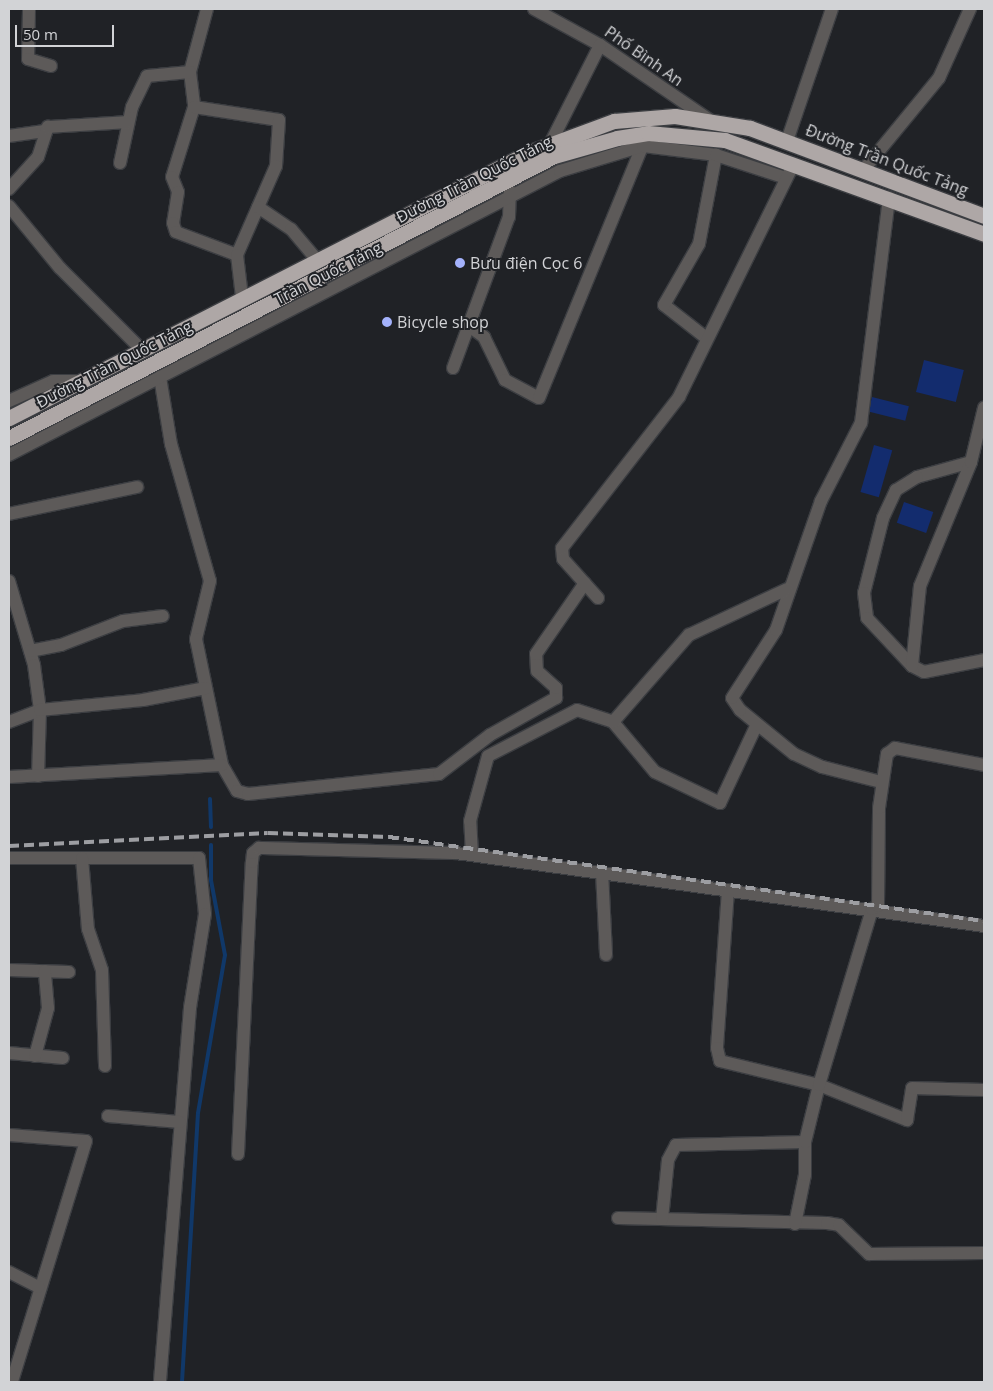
<!DOCTYPE html>
<html>
<head>
<meta charset="utf-8">
<style>
	body { margin:0 }
	#map { position:relative; width:993px; height:1391px; overflow:hidden; background:#202226; font-family:"Open Sans",sans-serif }
	div>[style] { position:absolute }
	[style*='--x'] { left:calc(var(--x)*1px); top:calc(var(--y)*1px); width:calc(var(--w)*1px); rotate:calc(var(--a)*1deg) }
	.stream>* { height:4px; margin:-2px; padding:0 2px; transform-origin:2px; border-radius:2px; background:#103869 }
	.building>* { inset:0; background:#132c6e; transform-origin:0 0 }
	.roads { filter:drop-shadow(1px 0 #3c3e42) drop-shadow(-1px 0 #3c3e42) drop-shadow(0 1px #3c3e42) drop-shadow(0 -1px #3c3e42) }
	.minor>* { height:12px; margin:-6px; padding:0 6px; transform-origin:6px; border-radius:6px; background:#5d5a59 }
	.highway>* { height:15px; margin:-7.5px; padding:0 7.5px; transform-origin:7.5px; border-radius:7.5px; background:#aea7a6 }
	.rail>* { height:4px; margin-top:-2px; transform-origin:0; background:repeating-linear-gradient(90deg,#9d9ea2 0 10px,transparent 0 15px) }
	.dots>* { width:14px; height:14px; translate:-50% -50%; box-sizing:border-box; border:2px solid #202226; border-radius:50% }
	span { translate:-50% -50%; white-space:nowrap; text-align:center; line-height:1.15; -webkit-text-stroke:4px #202226; paint-order:stroke }
	.street-label { font-size:16px; color:#d2d3d6 }
	.poi-label { font-size:16px; color:#d2d3d6 }
	.left { translate:0 -50%; text-align:left }
	.frame { position:absolute; inset:0; border:10px solid #d2d3d6; pointer-events:none }
	.scale { position:absolute; left:15px; top:25px; width:99px; height:22px; box-sizing:border-box; border:2px solid #d2d3d6; border-top:0; padding-left:6px; font-size:15px; line-height:18px; white-space:nowrap; color:#d2d3d6; -webkit-text-stroke:4px #202226; paint-order:stroke }
</style>
</head>
<body>
<div id="map">
	<div class="stream">
		<i style="--x:210;--y:799;--w:28;--a:88"></i>
		<i style="--x:182;--y:1382;--w:269;--a:-86.6"></i>
		<i style="--x:198;--y:1113;--w:160;--a:-80.3"></i>
		<i style="--x:225;--y:955;--w:76;--a:-100.6"></i>
		<i style="--x:211;--y:880;--w:35;--a:-90"></i>
	</div>
	<div class="building">
		<i style="left:924px;top:360px;width:41px;height:33px;rotate:14deg"></i>
		<i style="left:872px;top:397px;width:38px;height:15px;rotate:14deg"></i>
		<i style="left:874px;top:445px;width:19px;height:49px;rotate:16deg"></i>
		<i style="left:904px;top:502px;width:31px;height:22px;rotate:19deg"></i>
	</div>
	<div class="roads">
		<div class="minor">
			<i style="--x:29;--y:9;--w:50;--a:91.1"></i>
			<i style="--x:28;--y:59;--w:24;--a:17"></i>
			<i style="--x:207;--y:9;--w:65;--a:105.1"></i>
			<i style="--x:190;--y:72;--w:35;--a:83"></i>
			<i style="--x:194;--y:107;--w:73;--a:107.4"></i>
			<i style="--x:172;--y:177;--w:16;--a:68"></i>
			<i style="--x:178;--y:192;--w:31;--a:99"></i>
			<i style="--x:173;--y:223;--w:9;--a:72"></i>
			<i style="--x:176;--y:232;--w:65;--a:20.7"></i>
			<i style="--x:534;--y:9;--w:75;--a:28.6"></i>
			<i style="--x:600;--y:45;--w:131;--a:34.4"></i>
			<i style="--x:194;--y:107;--w:86;--a:8.7"></i>
			<i style="--x:279;--y:120;--w:46;--a:93.7"></i>
			<i style="--x:276;--y:166;--w:97;--a:113.7"></i>
			<i style="--x:237;--y:255;--w:42;--a:83.2"></i>
			<i style="--x:9;--y:136;--w:36;--a:-8"></i>
			<i style="--x:787;--y:141;--w:139;--a:-71.2"></i>
			<i style="--x:550;--y:144;--w:111;--a:-63.2"></i>
			<i style="--x:120;--y:163;--w:57;--a:-77.9"></i>
			<i style="--x:132;--y:107;--w:34;--a:-64"></i>
			<i style="--x:147;--y:76;--w:43;--a:-5.3"></i>
			<i style="--x:865;--y:168;--w:117;--a:-50.6"></i>
			<i style="--x:939;--y:78;--w:76;--a:-65.8"></i>
			<i style="--x:9;--y:189;--w:43;--a:-47.8"></i>
			<i style="--x:38;--y:157;--w:32;--a:-72"></i>
			<i style="--x:48;--y:127;--w:79;--a:-3.6"></i>
			<i style="--x:9;--y:206;--w:80;--a:50.6"></i>
			<i style="--x:60;--y:268;--w:115;--a:45"></i>
			<i style="--x:258;--y:207;--w:40;--a:34"></i>
			<i style="--x:291;--y:229;--w:40;--a:50"></i>
			<i style="--x:469;--y:326;--w:19;--a:36"></i>
			<i style="--x:484;--y:337;--w:48;--a:64"></i>
			<i style="--x:505;--y:380;--w:38;--a:28"></i>
			<i style="--x:539;--y:398;--w:279;--a:-67.7"></i>
			<i style="--x:705;--y:337;--w:52;--a:-142"></i>
			<i style="--x:664;--y:305;--w:70;--a:-60.2"></i>
			<i style="--x:699;--y:244;--w:91;--a:-79.2"></i>
			<i style="--x:453;--y:368;--w:161;--a:-69.7"></i>
			<i style="--x:509;--y:217;--w:26;--a:-88"></i>
			<i style="--x:160;--y:377;--w:68;--a:80.7"></i>
			<i style="--x:171;--y:444;--w:142;--a:74.1"></i>
			<i style="--x:210;--y:581;--w:60;--a:103.6"></i>
			<i style="--x:196;--y:639;--w:129;--a:78.3"></i>
			<i style="--x:222;--y:765;--w:30;--a:60"></i>
			<i style="--x:237;--y:791;--w:11;--a:15"></i>
			<i style="--x:248;--y:794;--w:192;--a:-6"></i>
			<i style="--x:439;--y:774;--w:64;--a:-37.4"></i>
			<i style="--x:490;--y:735;--w:76;--a:-29.3"></i>
			<i style="--x:556;--y:698;--w:10;--a:-90"></i>
			<i style="--x:556;--y:688;--w:25;--a:-138"></i>
			<i style="--x:537;--y:671;--w:17;--a:-93"></i>
			<i style="--x:536;--y:654;--w:86;--a:-55.4"></i>
			<i style="--x:9;--y:401;--w:48;--a:-24.4"></i>
			<i style="--x:53;--y:381;--w:22;--a:0"></i>
			<i style="--x:9;--y:455;--w:620;--a:-27.27"></i>
			<i style="--x:560;--y:171;--w:87;--a:-16.8"></i>
			<i style="--x:643;--y:146;--w:74;--a:7"></i>
			<i style="--x:716;--y:155;--w:74;--a:18.2"></i>
			<i style="--x:971;--y:462;--w:56;--a:164.5"></i>
			<i style="--x:917;--y:477;--w:25;--a:148"></i>
			<i style="--x:896;--y:490;--w:31;--a:115"></i>
			<i style="--x:883;--y:518;--w:77;--a:104.2"></i>
			<i style="--x:864;--y:593;--w:25;--a:83"></i>
			<i style="--x:867;--y:618;--w:66;--a:46.8"></i>
			<i style="--x:912;--y:666;--w:13;--a:27"></i>
			<i style="--x:924;--y:672;--w:61;--a:-11.3"></i>
			<i style="--x:9;--y:514;--w:131;--a:-11.9"></i>
			<i style="--x:9;--y:581;--w:88;--a:73.4"></i>
			<i style="--x:34;--y:665;--w:45;--a:82.4"></i>
			<i style="--x:40;--y:710;--w:66;--a:91.7"></i>
			<i style="--x:598;--y:598;--w:52;--a:-131.9"></i>
			<i style="--x:563;--y:559;--w:11;--a:-95"></i>
			<i style="--x:562;--y:548;--w:191;--a:-52.2"></i>
			<i style="--x:679;--y:397;--w:252;--a:-63.8"></i>
			<i style="--x:30;--y:651;--w:32;--a:-11"></i>
			<i style="--x:61;--y:645;--w:66;--a:-21.2"></i>
			<i style="--x:123;--y:621;--w:40;--a:-7.1"></i>
			<i style="--x:912;--y:666;--w:80;--a:-84.3"></i>
			<i style="--x:920;--y:586;--w:134;--a:-67.6"></i>
			<i style="--x:971;--y:462;--w:56;--a:-76.5"></i>
			<i style="--x:9;--y:722;--w:33;--a:-21"></i>
			<i style="--x:40;--y:710;--w:103;--a:-5.5"></i>
			<i style="--x:143;--y:700;--w:64;--a:-10.8"></i>
			<i style="--x:613;--y:722;--w:65;--a:50"></i>
			<i style="--x:655;--y:772;--w:72;--a:25.5"></i>
			<i style="--x:720;--y:803;--w:87;--a:-64.9"></i>
			<i style="--x:9;--y:777;--w:213;--a:-3.2"></i>
			<i style="--x:881;--y:782;--w:61;--a:-165.7"></i>
			<i style="--x:822;--y:767;--w:31;--a:-155"></i>
			<i style="--x:794;--y:754;--w:70;--a:-140.8"></i>
			<i style="--x:740;--y:710;--w:14;--a:-124"></i>
			<i style="--x:732;--y:698;--w:81;--a:-57.1"></i>
			<i style="--x:776;--y:630;--w:137;--a:-70.8"></i>
			<i style="--x:821;--y:501;--w:88;--a:-62.9"></i>
			<i style="--x:861;--y:423;--w:227;--a:-82.9"></i>
			<i style="--x:472;--y:855;--w:34;--a:-93"></i>
			<i style="--x:470;--y:821;--w:67;--a:-74.5"></i>
			<i style="--x:488;--y:756;--w:100;--a:-27.3"></i>
			<i style="--x:577;--y:710;--w:38;--a:18"></i>
			<i style="--x:613;--y:722;--w:116;--a:-48.9"></i>
			<i style="--x:689;--y:635;--w:108;--a:-25.1"></i>
			<i style="--x:9;--y:858;--w:190;--a:0"></i>
			<i style="--x:199;--y:858;--w:56;--a:83.9"></i>
			<i style="--x:205;--y:914;--w:95;--a:99.1"></i>
			<i style="--x:190;--y:1008;--w:375;--a:94.6"></i>
			<i style="--x:82;--y:858;--w:71;--a:85.2"></i>
			<i style="--x:88;--y:929;--w:43;--a:71.1"></i>
			<i style="--x:102;--y:970;--w:96;--a:88.2"></i>
			<i style="--x:602;--y:872;--w:83;--a:87.2"></i>
			<i style="--x:728;--y:890;--w:158;--a:94"></i>
			<i style="--x:717;--y:1048;--w:13;--a:77"></i>
			<i style="--x:720;--y:1061;--w:102;--a:13.6"></i>
			<i style="--x:819;--y:1085;--w:95;--a:21.7"></i>
			<i style="--x:907;--y:1120;--w:32;--a:-81"></i>
			<i style="--x:912;--y:1088;--w:72;--a:1.6"></i>
			<i style="--x:9;--y:970;--w:60;--a:1.9"></i>
			<i style="--x:9;--y:1053;--w:54;--a:5.3"></i>
			<i style="--x:35;--y:1056;--w:50;--a:-74.8"></i>
			<i style="--x:48;--y:1008;--w:37;--a:-95"></i>
			<i style="--x:108;--y:1116;--w:72;--a:4.8"></i>
			<i style="--x:9;--y:1135;--w:77;--a:4.5"></i>
			<i style="--x:86;--y:1141;--w:252;--a:107.1"></i>
			<i style="--x:238;--y:1154;--w:292;--a:-87.3"></i>
			<i style="--x:252;--y:862;--w:9;--a:-84"></i>
			<i style="--x:253;--y:853;--w:8;--a:-40"></i>
			<i style="--x:259;--y:848;--w:197;--a:1.5"></i>
			<i style="--x:456;--y:853;--w:533;--a:7.87"></i>
			<i style="--x:618;--y:1218;--w:209;--a:1.4"></i>
			<i style="--x:827;--y:1223;--w:12;--a:9"></i>
			<i style="--x:839;--y:1225;--w:42;--a:44"></i>
			<i style="--x:869;--y:1254;--w:115;--a:-0.5"></i>
			<i style="--x:662;--y:1219;--w:59;--a:-84.2"></i>
			<i style="--x:668;--y:1160;--w:17;--a:-62"></i>
			<i style="--x:676;--y:1145;--w:129;--a:-1.3"></i>
			<i style="--x:795;--y:1224;--w:50;--a:-78.5"></i>
			<i style="--x:805;--y:1175;--w:33;--a:-90"></i>
			<i style="--x:805;--y:1142;--w:59;--a:-76.2"></i>
			<i style="--x:819;--y:1085;--w:184;--a:-73.2"></i>
			<i style="--x:872;--y:909;--w:7;--a:-27"></i>
			<i style="--x:878;--y:906;--w:98;--a:-89.4"></i>
			<i style="--x:879;--y:808;--w:55;--a:-81.6"></i>
			<i style="--x:887;--y:754;--w:10;--a:-37"></i>
			<i style="--x:895;--y:748;--w:91;--a:10.8"></i>
			<i style="--x:9;--y:1272;--w:33;--a:27"></i>
		</div>
		<div class="highway">
			<i style="--x:9;--y:418;--w:585;--a:-27.05"></i>
			<i style="--x:530;--y:152;--w:90;--a:-20.3"></i>
			<i style="--x:614;--y:121;--w:61;--a:-4.7"></i>
			<i style="--x:675;--y:116;--w:76;--a:9.1"></i>
			<i style="--x:750;--y:128;--w:250;--a:20.6"></i>
			<i style="--x:9;--y:438;--w:614;--a:-27.36"></i>
			<i style="--x:554;--y:156;--w:66;--a:-15.9"></i>
			<i style="--x:617;--y:138;--w:31;--a:-9"></i>
			<i style="--x:648;--y:133;--w:77;--a:5.2"></i>
			<i style="--x:725;--y:140;--w:276;--a:19.9"></i>
		</div>
	</div>
	<div class="rail">
		<i style="--x:9;--y:846;--w:259;--a:-2.9"></i>
		<i style="--x:268;--y:833;--w:121;--a:1.9"></i>
		<i style="--x:389;--y:837;--w:601;--a:8.04"></i>
	</div>
	<div class="dots">
		<i style="left:460px;top:263px;background:#a4b2fc"></i>
		<i style="left:387px;top:322px;background:#a4b2fc"></i>
	</div>
	<div class="street-label">
		<span style="left:644px;top:56px;rotate:35deg">Phố Bình An</span>
		<span style="left:887px;top:160px;rotate:21deg">Đường Trần Quốc Tảng</span>
		<span style="left:474px;top:179px;rotate:-27deg">Đường Trần Quốc Tảng</span>
		<span style="left:328px;top:273px;rotate:-27deg">Trần Quốc Tảng</span>
		<span style="left:114px;top:364px;rotate:-27deg">Đường Trần Quốc Tảng</span>
	</div>
	<div class="poi-label">
		<span class="left" style="left:470px;top:263px">Bưu điện Cọc 6</span>
		<span class="left" style="left:397px;top:322px">Bicycle shop</span>
	</div>
	<div class="frame"></div>
	<div class="scale">50 m</div>
</div>
</body>
</html>
